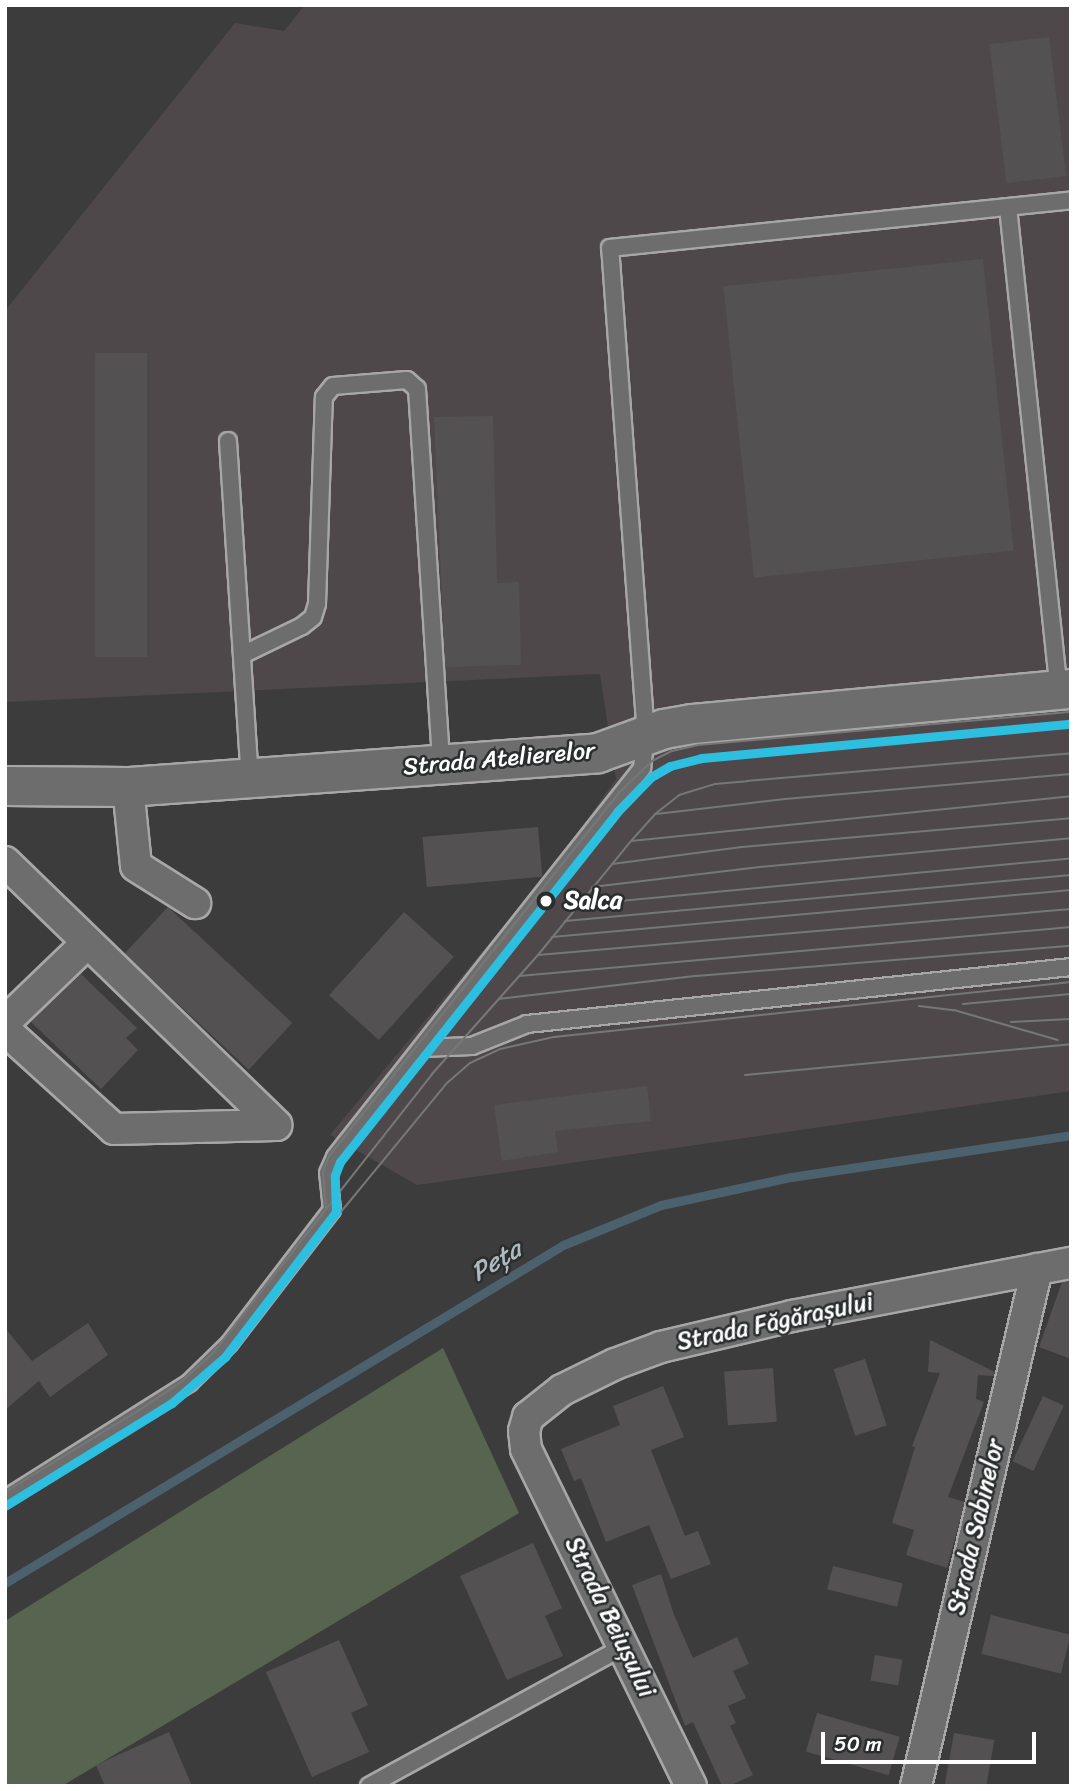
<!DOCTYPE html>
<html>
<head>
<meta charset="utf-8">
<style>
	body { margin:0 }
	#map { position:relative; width:1076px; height:1791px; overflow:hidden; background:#3d3c3d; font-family:Sriracha,sans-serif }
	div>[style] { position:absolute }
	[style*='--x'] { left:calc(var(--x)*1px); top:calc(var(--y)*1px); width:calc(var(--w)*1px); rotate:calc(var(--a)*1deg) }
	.built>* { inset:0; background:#4e484b }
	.green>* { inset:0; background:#57644f }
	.stream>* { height:9px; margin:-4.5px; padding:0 4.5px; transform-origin:4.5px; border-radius:4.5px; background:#4c616e }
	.building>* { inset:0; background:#545152; transform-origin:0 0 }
	.roads { filter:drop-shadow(2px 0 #a8a7a8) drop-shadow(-2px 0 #a8a7a8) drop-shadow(0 2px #a8a7a8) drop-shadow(0 -2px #a8a7a8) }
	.service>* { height:16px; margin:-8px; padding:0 8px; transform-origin:8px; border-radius:8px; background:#6d6d6d }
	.minor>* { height:30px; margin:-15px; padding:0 15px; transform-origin:15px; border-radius:15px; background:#6d6d6d }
	.secondary>* { height:38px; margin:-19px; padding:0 19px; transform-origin:19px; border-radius:19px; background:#6d6d6d }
	.tram>* { height:2px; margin:-1px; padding:0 1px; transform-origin:1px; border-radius:1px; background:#767777 }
	.tram-1>* { height:9px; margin:-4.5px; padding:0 4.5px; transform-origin:4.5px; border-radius:4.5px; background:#2dbfdf }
	.dots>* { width:19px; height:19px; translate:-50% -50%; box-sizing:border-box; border:4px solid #2a2d2e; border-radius:50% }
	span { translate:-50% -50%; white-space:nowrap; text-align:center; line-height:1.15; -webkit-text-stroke:5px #2a2d2e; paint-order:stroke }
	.street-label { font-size:24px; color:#fff }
	.stop-label { font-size:24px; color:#fff; font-weight:700 }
	.left { translate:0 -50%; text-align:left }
	.water-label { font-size:26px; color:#afbac0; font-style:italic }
	.frame { position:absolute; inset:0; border:7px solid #fff; pointer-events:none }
	.scale { position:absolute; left:821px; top:1732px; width:215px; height:32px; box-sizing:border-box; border:4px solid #fff; border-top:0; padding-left:9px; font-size:21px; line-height:24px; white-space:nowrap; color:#fff; -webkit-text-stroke:5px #2a2d2e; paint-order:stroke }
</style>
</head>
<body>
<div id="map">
	<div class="built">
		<i style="clip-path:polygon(305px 5px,1071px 5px,1071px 1091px,417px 1185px,330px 1135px,561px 857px,616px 779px,600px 674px,5px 702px,5px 311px,235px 23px,284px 31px)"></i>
	</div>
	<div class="green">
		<i style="clip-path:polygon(443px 1348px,519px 1513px,62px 1786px,5px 1786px,5px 1621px)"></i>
	</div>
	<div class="stream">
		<i style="--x:5;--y:1583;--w:652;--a:-31.2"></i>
		<i style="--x:563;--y:1245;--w:106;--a:-22.2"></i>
		<i style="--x:661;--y:1205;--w:133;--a:-12.2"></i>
		<i style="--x:791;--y:1177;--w:283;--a:-8.5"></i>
	</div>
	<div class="building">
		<i style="left:1049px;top:37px;width:140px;height:60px;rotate:83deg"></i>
		<i style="left:983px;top:259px;width:293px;height:261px;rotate:84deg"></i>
		<i style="left:95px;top:353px;width:52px;height:304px"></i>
		<i style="clip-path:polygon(493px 416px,497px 583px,519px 582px,521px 665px,445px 667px,434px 417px)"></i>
		<i style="left:538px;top:827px;width:50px;height:116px;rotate:85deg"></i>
		<i style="left:168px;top:907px;width:170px;height:64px;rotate:43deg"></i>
		<i style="left:404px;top:912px;width:67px;height:112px;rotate:42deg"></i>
		<i style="clip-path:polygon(81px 974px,137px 1028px,126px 1038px,138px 1050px,101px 1089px,31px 1022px)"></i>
		<i style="clip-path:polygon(647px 1086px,651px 1121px,555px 1131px,558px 1152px,502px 1161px,494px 1105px)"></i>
		<i style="clip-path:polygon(1071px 1281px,1071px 1359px,1039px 1347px,1062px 1282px)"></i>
		<i style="clip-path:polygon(88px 1323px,108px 1355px,50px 1397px,39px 1381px,5px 1410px,5px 1328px,32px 1361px)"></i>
		<i style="clip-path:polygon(930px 1340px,995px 1372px,994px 1376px,978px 1375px,976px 1399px,984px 1402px,948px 1497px,965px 1502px,947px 1568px,906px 1555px,914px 1530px,892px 1523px,915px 1447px,912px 1446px,940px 1373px,928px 1372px)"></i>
		<i style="left:865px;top:1359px;width:70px;height:33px;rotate:72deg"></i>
		<i style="left:773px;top:1368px;width:54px;height:49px;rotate:86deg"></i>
		<i style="clip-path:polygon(663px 1386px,684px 1437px,651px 1450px,685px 1536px,698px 1531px,711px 1564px,671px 1579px,649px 1525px,606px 1542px,581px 1478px,574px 1481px,561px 1449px,620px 1425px,613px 1406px)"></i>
		<i style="left:1043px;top:1396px;width:23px;height:72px;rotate:25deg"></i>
		<i style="clip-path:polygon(533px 1543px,562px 1608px,545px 1616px,563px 1656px,507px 1680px,460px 1576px)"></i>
		<i style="left:833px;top:1566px;width:72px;height:24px;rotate:14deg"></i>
		<i style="clip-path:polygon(661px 1574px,674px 1615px,693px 1658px,737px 1637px,749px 1664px,733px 1671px,746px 1698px,728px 1706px,736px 1723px,730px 1726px,753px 1775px,729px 1786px,722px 1786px,693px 1722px,685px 1726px,632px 1585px)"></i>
		<i style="left:991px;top:1615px;width:82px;height:40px;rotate:14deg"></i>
		<i style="clip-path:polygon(339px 1640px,368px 1705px,351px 1713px,369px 1752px,312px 1777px,266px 1672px)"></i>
		<i style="left:875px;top:1655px;width:28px;height:26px;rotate:10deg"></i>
		<i style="left:817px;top:1713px;width:86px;height:40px;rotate:16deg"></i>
		<i style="clip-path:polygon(169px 1732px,192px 1786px,105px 1786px,96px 1765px)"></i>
		<i style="left:954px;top:1733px;width:41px;height:54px;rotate:10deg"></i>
	</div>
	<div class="roads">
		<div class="service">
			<i style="--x:1008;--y:207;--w:487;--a:84"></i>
			<i style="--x:228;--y:441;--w:340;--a:86.3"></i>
			<i style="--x:242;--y:655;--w:67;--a:-25.8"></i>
			<i style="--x:302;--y:626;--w:14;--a:-39"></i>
			<i style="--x:313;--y:617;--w:14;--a:-73"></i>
			<i style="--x:317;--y:604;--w:207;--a:-88.1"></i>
			<i style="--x:324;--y:397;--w:14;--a:-51"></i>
			<i style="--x:333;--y:386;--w:74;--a:-4.6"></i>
			<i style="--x:407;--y:380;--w:13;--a:42"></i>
			<i style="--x:417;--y:389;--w:377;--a:86.3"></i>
			<i style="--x:422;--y:1048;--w:50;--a:-2.3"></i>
			<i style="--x:472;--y:1046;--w:59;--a:-21.8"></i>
			<i style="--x:527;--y:1024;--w:547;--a:-5.98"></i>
			<i style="--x:5;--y:1499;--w:218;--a:-32.2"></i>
			<i style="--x:189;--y:1383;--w:56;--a:-44.3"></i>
			<i style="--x:229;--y:1344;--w:169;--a:-52.5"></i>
			<i style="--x:332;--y:1210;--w:37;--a:-96"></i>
			<i style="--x:328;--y:1173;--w:17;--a:-66"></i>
			<i style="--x:335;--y:1157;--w:496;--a:-51.7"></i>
			<i style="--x:642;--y:768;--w:32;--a:-83"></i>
			<i style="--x:646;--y:736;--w:489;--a:-94.2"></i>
			<i style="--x:610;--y:248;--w:463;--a:-5.9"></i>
			<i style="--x:369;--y:1786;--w:292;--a:-28.7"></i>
		</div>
		<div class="minor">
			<i style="--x:128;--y:787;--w:79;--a:84.2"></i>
			<i style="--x:136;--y:866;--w:70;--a:32.1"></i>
			<i style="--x:5;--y:862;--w:378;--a:44.1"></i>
			<i style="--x:5;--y:1022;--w:114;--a:-43.9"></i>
			<i style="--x:5;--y:1030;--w:147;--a:42.2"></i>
			<i style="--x:114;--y:1129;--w:162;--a:-1.4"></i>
			<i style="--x:691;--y:1786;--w:375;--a:-116.1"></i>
			<i style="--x:526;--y:1449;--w:18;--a:-96"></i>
			<i style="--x:524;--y:1431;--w:15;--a:-74"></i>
			<i style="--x:528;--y:1417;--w:43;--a:-38.5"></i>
			<i style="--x:562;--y:1390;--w:59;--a:-26.1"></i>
			<i style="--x:615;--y:1364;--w:49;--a:-20.3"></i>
			<i style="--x:661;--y:1347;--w:135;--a:-13.3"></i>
			<i style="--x:792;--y:1316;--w:284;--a:-10.8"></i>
			<i style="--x:916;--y:1786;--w:531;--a:-76.83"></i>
		</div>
		<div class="secondary">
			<i style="--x:5;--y:786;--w:123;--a:0.5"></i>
			<i style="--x:128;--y:787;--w:471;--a:-4.1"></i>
			<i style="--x:598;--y:753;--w:70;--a:-20"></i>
			<i style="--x:664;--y:729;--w:29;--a:-10"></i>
			<i style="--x:693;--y:724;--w:380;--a:-5.3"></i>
		</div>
	</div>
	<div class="tram">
		<i style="--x:656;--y:814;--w:130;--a:-6.6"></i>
		<i style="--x:785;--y:799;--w:287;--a:-5"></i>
		<i style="--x:631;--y:841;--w:442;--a:-5.8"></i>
		<i style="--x:612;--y:864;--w:131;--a:-7.5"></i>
		<i style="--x:742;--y:847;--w:330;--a:-5"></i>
		<i style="--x:592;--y:887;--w:169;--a:-6.8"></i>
		<i style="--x:760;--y:867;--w:312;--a:-5.3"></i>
		<i style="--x:578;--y:905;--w:495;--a:-5.4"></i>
		<i style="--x:565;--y:921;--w:508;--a:-5.19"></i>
		<i style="--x:552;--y:937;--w:521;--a:-5.17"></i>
		<i style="--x:538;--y:955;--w:535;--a:-4.93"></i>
		<i style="--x:519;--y:976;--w:554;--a:-5.07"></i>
		<i style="--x:499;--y:999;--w:198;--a:-6.7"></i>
		<i style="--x:696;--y:976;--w:376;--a:-4.6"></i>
		<i style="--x:963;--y:1004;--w:108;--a:-5.3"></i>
		<i style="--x:919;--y:1006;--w:35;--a:7"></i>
		<i style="--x:954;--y:1010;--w:108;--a:16.1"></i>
		<i style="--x:1011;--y:1022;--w:60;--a:-2.9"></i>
		<i style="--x:745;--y:1075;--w:327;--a:-5.4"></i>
		<i style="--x:326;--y:1207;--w:35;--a:-95"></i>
		<i style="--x:323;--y:1172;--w:17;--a:-69"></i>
		<i style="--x:329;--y:1156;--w:466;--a:-51.4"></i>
		<i style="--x:620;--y:792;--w:45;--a:-44.1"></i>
		<i style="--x:652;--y:761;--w:22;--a:-27"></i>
		<i style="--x:672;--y:751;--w:28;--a:-13"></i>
		<i style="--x:699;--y:745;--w:373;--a:-5.1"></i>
		<i style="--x:308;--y:1252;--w:219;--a:-50.6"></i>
		<i style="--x:447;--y:1083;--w:30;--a:-41"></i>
		<i style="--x:470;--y:1063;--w:33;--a:-25"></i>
		<i style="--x:500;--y:1049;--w:55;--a:-12.5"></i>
		<i style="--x:554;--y:1037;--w:520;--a:-6.07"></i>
		<i style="--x:5;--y:1492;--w:159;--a:-31.4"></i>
		<i style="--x:141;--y:1409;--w:48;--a:-34"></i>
		<i style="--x:181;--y:1382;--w:42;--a:-42.1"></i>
		<i style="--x:212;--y:1354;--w:356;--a:-51.8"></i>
		<i style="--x:432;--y:1074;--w:159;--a:-48.3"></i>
		<i style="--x:538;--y:955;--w:147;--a:-50.8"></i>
		<i style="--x:631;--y:841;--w:36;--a:-48"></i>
		<i style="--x:655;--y:814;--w:31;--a:-38"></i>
		<i style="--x:679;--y:795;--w:38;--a:-17"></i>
		<i style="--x:715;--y:784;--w:32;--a:-5"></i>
		<i style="--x:747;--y:781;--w:325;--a:-4.9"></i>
	</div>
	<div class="tram-1">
		<i style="--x:5;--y:1506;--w:196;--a:-31.7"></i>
		<i style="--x:172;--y:1403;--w:70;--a:-41"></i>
		<i style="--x:225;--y:1357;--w:183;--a:-52.6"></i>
		<i style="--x:336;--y:1212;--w:37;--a:-92"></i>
		<i style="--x:335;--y:1175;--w:14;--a:-69"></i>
		<i style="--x:340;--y:1162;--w:446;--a:-51.6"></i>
		<i style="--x:617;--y:812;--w:49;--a:-45.8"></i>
		<i style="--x:651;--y:777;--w:22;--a:-30"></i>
		<i style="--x:670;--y:766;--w:32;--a:-14"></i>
		<i style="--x:701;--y:758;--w:372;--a:-5.3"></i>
	</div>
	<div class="dots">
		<i style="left:546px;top:901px;background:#fff"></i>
	</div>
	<div class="street-label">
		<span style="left:499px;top:759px;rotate:-5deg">Strada Atelierelor</span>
		<span style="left:775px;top:1322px;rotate:-12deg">Strada Făgărașului</span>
		<span style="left:976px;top:1527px;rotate:-77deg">Strada Sabinelor</span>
		<span style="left:610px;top:1617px;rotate:64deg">Strada Beiușului</span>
	</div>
	<div class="stop-label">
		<span class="left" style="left:564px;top:901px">Salca</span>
	</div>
	<div class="water-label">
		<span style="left:496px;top:1261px;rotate:-31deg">Peța</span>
	</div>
	<div class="frame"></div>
	<div class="scale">50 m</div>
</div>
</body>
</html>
